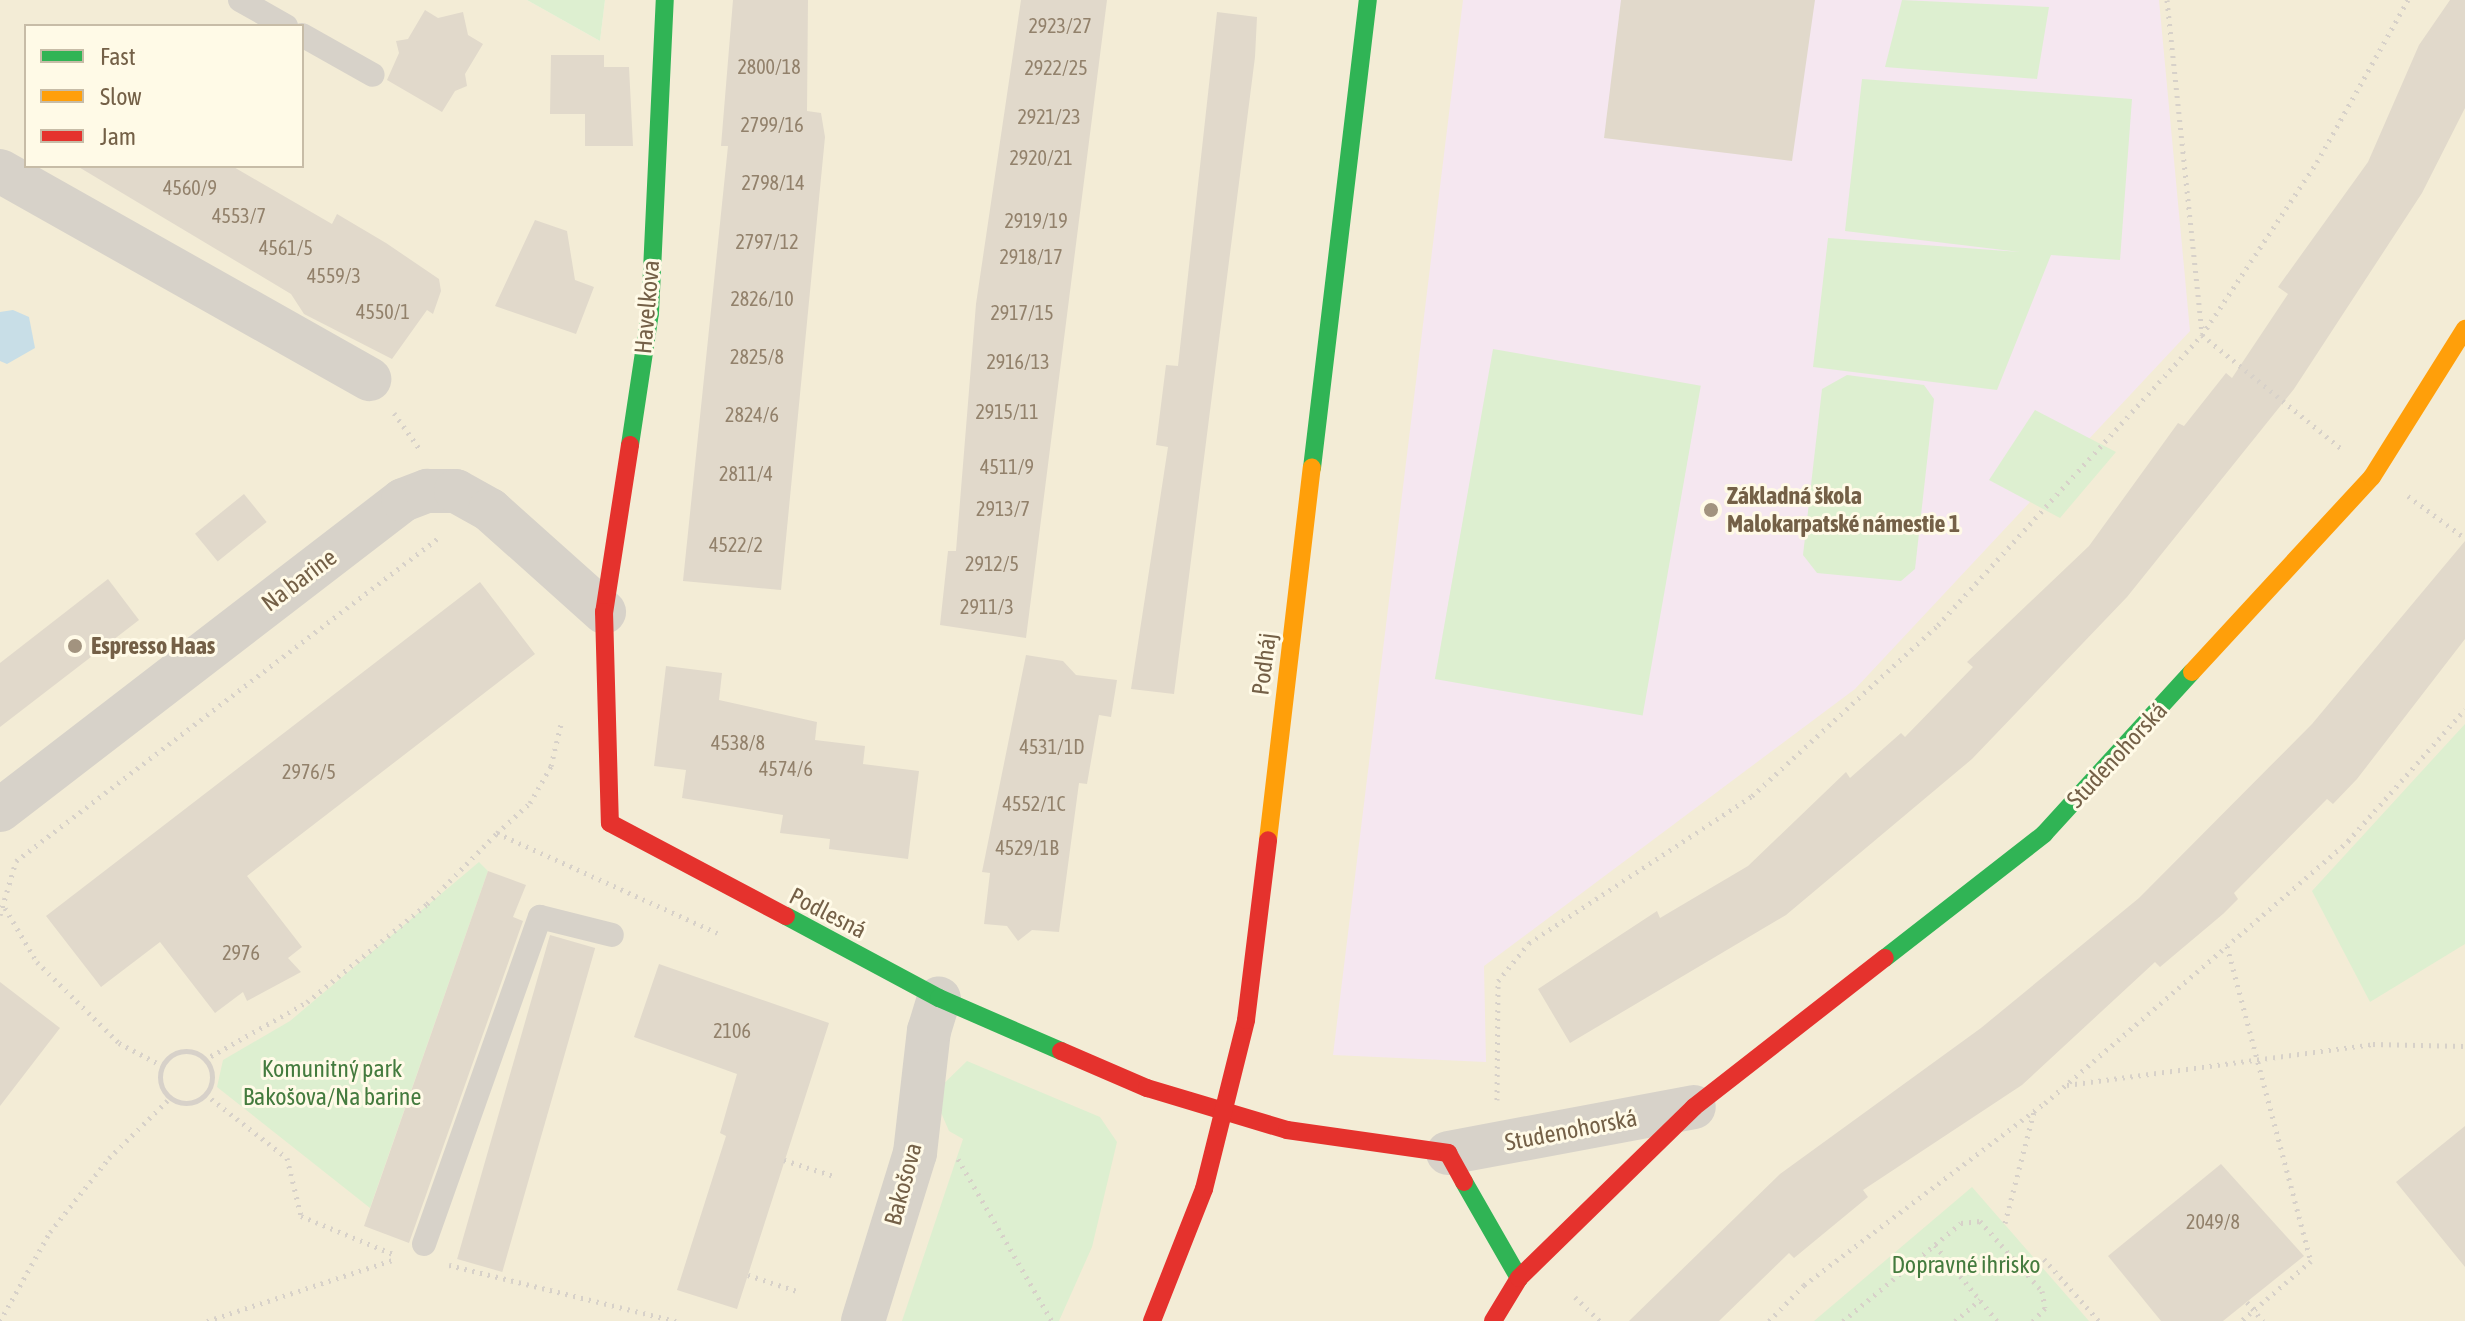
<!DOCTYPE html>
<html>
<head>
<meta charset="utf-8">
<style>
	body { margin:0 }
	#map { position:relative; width:2465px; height:1321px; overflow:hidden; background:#f7f3e6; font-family:"Asap Condensed",sans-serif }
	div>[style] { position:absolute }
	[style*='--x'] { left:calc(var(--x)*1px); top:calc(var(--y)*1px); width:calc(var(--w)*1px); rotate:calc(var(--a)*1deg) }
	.residential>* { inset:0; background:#f3ecd6 }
	.education>* { inset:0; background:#f5e7f0 }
	.green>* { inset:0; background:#ddefd0; transform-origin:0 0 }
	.water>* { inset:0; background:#c8dee7 }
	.building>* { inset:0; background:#e1d9cb; transform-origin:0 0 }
	.path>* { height:5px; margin-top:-2.5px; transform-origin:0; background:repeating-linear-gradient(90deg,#d7d1c9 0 2px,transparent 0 8px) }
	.path>.ring { margin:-2.5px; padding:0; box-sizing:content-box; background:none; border:5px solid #d7d1c9; border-radius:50% }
	.lane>* { height:24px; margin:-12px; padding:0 12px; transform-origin:12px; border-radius:12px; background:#d7d2c9 }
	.street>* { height:44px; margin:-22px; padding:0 22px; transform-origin:22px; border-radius:22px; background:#d7d2c9 }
	.fast>* { height:18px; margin:-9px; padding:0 9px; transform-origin:9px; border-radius:9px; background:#30b455 }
	.slow>* { height:18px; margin:-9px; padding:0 9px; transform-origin:9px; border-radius:9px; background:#ff9f0a }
	.jam>* { height:18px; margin:-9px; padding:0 9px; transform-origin:9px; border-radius:9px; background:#e5322d }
	.dots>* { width:22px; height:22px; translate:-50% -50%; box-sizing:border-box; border:4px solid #fffae7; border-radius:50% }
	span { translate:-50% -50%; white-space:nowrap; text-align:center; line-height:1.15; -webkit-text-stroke:6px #fffae7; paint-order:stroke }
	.number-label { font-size:20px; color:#92816b }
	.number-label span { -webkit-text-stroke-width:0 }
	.street-label { font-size:24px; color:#746047 }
	.poi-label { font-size:24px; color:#746047; font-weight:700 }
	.left { translate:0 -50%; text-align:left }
	.park-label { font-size:24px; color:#447b3e }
	.legend { position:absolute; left:24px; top:24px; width:280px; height:144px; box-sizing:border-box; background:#fffae7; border:2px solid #c7bca7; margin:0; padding:10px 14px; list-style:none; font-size:24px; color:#746047 }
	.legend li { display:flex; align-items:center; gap:16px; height:40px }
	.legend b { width:40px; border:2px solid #c7bca7 }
</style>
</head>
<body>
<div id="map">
	<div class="residential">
		<i style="clip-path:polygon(evenodd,0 0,527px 0,600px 41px,605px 0,2465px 0,2465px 1321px,0 1321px,0 0,26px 26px,302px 26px,302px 166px,26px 166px,26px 26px)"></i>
	</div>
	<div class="education">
		<i style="clip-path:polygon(1463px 0,2159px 0,2190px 331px,1855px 689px,1484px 966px,1486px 1062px,1333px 1055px)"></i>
	</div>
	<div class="green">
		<i style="clip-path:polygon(527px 0,605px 0,600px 41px)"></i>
		<i style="clip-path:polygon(1902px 0,2049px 7px,2037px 79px,1885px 67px)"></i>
		<i style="clip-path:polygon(1862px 79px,2132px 99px,2120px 260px,2051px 255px,1997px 390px,1813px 367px,1828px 238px,2020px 252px,1845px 231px)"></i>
		<i style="left:1493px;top:349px;width:211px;height:335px;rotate:10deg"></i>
		<i style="clip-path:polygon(1847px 375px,1924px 385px,1934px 399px,1915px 569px,1901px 581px,1817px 573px,1803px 555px,1822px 389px)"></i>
		<i style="clip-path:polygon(2035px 410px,2116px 452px,2060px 518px,1989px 480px)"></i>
		<i style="clip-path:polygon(2465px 724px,2465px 944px,2370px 1002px,2312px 891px)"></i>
		<i style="clip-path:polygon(479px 862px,488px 871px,370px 1208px,217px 1087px,223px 1060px,290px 1021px)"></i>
		<i style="clip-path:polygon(967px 1061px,1100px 1117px,1117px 1142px,1092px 1247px,1059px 1321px,902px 1321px,963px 1139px,949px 1131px,933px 1094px)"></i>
		<i style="clip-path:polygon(1972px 1187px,2089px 1321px,1814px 1321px)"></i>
	</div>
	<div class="water">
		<i style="clip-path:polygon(13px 310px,29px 317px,35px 348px,7px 364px,0 361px,0 312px)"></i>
	</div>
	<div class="building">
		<i style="clip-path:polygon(733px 0,808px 0,807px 111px,821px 113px,825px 137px,781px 590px,683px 581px,728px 146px,721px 146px)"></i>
		<i style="clip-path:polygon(1021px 0,1107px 0,1026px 638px,940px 625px,948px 551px,956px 551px,976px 304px)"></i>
		<i style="clip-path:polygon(1621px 0,1815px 0,1792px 161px,1604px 138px)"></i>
		<i style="clip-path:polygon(2450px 0,2465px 0,2465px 108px,2422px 193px,2294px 389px,2127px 597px,1972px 759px,1786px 915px,1570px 1043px,1538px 989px,1657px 911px,1660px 918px,1748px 866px,1846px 772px,1850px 778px,1901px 733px,1905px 737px,1973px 667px,1967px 662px,2089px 546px,2178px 423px,2184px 426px,2226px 373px,2232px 378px,2288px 294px,2278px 287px,2368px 162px,2419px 45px)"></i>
		<i style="clip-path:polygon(425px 10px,438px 18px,463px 12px,468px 35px,483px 44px,465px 74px,467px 86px,455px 91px,442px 112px,387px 80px,399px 53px,396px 41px,408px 39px)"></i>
		<i style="clip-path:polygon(1217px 12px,1257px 17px,1255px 57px,1174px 694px,1131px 689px,1168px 447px,1156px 445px,1166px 365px,1178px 366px)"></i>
		<i style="clip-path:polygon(551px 55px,604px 55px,604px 67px,629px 67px,633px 146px,585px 146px,585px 114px,550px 114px)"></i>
		<i style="clip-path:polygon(77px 166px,232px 166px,332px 224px,337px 214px,386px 243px,439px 279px,441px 291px,433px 314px,427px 310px,392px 359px,304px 314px,291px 294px)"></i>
		<i style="clip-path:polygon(535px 220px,567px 231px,575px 280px,594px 287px,576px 334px,495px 306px)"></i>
		<i style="left:244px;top:494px;width:36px;height:63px;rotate:51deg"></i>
		<i style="clip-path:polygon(2465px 541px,2465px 639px,2357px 779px,2333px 804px,2327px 799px,2234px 893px,2238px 899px,2223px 914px,2160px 967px,2155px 962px,2022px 1085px,1863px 1190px,1868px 1197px,1794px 1258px,1789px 1253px,1719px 1321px,1629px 1321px,1780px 1174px,1981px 1028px,2139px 898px,2312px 724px)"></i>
		<i style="clip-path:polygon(108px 579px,139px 620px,0 727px,0 663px)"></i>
		<i style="clip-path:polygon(480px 582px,535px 654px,247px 876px,302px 947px,288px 958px,301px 972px,247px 1001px,243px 992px,215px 1013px,160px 942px,101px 987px,46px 916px)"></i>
		<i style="clip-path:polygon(1026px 655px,1063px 661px,1076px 675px,1117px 680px,1111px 717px,1099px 715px,1087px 784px,1079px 783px,1059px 932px,1032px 930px,1018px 941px,1007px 926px,984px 924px,990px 873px,982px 872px)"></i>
		<i style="clip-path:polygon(666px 666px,722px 673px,719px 700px,817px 722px,815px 740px,865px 746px,863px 764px,919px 771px,908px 859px,829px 849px,830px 839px,780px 833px,783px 815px,682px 798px,686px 770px,654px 766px)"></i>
		<i style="clip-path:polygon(488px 871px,526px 885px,513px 917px,523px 921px,409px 1243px,364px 1226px)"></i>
		<i style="left:550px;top:935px;width:47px;height:337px;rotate:16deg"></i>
		<i style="clip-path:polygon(659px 964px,829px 1023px,737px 1309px,677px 1290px,726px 1136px,720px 1133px,737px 1074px,634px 1037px)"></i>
		<i style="clip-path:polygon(0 982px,60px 1028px,0 1106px)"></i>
		<i style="clip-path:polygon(2465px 1126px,2465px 1267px,2396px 1182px)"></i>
		<i style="clip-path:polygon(2221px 1164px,2304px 1256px,2223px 1321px,2161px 1321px,2108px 1256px)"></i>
	</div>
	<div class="path">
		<i style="--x:2167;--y:0;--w:337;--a:84"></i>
		<i style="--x:2202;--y:335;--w:181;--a:39.2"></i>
		<i style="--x:394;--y:413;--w:47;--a:54.6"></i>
		<i style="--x:2408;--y:496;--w:71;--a:36.4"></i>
		<i style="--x:497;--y:833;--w:45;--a:-42.3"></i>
		<i style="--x:530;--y:803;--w:43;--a:-60.4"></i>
		<i style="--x:551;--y:766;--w:43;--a:-76.6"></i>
		<i style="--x:5;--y:908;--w:63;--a:59.3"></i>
		<i style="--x:37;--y:962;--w:115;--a:44.6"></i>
		<i style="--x:119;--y:1043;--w:50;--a:27.6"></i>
		<i style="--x:0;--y:915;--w:56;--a:-73.5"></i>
		<i style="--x:16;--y:861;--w:535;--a:-37.41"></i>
		<i style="--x:2227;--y:946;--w:326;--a:75.1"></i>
		<i style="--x:2311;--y:1261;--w:92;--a:139.4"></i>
		<i class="ring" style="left:160px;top:1051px;width:47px;height:47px"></i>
		<i style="--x:204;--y:1060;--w:118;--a:-29.4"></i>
		<i style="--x:307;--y:1002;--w:155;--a:-39.2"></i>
		<i style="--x:427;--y:904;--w:100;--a:-45.4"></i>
		<i style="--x:497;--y:833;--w:247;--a:24.4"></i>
		<i style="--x:2067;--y:1085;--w:309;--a:-7.6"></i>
		<i style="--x:2373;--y:1044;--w:92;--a:1.2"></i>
		<i style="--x:205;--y:1094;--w:104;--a:38"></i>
		<i style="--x:287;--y:1158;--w:60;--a:76.4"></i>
		<i style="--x:301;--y:1216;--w:100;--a:22.4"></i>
		<i style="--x:1497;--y:1100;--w:119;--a:-89.5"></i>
		<i style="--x:1498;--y:981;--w:49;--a:-50.8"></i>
		<i style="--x:1529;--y:943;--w:267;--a:-33.4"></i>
		<i style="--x:1752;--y:796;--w:253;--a:-42.6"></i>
		<i style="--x:1938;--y:625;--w:392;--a:-47.7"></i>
		<i style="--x:2202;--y:335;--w:208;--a:-56.4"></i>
		<i style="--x:2317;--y:162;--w:186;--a:-60.7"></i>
		<i style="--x:958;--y:1159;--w:187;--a:59.9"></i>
		<i style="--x:784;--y:1160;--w:52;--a:17.7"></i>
		<i style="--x:2005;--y:1223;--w:115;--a:-75.4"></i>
		<i style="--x:1935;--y:1245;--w:98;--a:50.8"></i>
		<i style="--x:2038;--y:1262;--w:7;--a:-27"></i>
		<i style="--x:2044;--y:1259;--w:83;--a:48.4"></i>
		<i style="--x:449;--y:1265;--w:234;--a:13.9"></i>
		<i style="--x:748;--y:1275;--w:52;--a:18.1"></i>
		<i style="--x:1575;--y:1297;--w:35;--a:44"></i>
		<i style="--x:2247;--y:1302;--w:25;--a:50"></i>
		<i style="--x:0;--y:1321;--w:102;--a:-60.7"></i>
		<i style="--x:50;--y:1232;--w:95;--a:-51.4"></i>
		<i style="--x:109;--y:1158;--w:87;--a:-44.5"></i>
		<i style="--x:207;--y:1321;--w:199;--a:-18.2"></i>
		<i style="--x:1769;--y:1321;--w:50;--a:-45.8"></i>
		<i style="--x:1804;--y:1285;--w:302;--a:-37.1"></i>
		<i style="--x:2045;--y:1103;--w:401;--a:-40.8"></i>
		<i style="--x:2348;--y:841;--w:176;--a:-48.4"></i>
		<i style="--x:1843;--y:1321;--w:153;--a:-39.7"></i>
		<i style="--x:1961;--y:1223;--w:19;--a:-6"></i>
		<i style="--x:1980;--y:1221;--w:94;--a:48.5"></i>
		<i style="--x:2042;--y:1291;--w:17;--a:80"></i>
		<i style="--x:2045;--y:1308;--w:18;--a:133"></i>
		<i style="--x:1955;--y:1321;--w:33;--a:-40"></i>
	</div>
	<div class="lane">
		<i style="--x:240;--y:0;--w:53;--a:29.5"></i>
		<i style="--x:302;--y:35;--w:81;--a:29.4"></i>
		<i style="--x:424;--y:1244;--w:347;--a:-70.5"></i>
		<i style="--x:540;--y:917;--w:74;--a:14"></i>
	</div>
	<div class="street">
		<i style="--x:0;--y:171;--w:424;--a:29.4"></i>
		<i style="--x:0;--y:810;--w:508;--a:-37.57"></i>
		<i style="--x:403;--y:500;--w:26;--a:-21"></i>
		<i style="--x:427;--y:491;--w:29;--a:0"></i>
		<i style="--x:456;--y:491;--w:39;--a:29"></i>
		<i style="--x:490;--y:510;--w:153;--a:41.8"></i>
		<i style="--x:1448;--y:1153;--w:250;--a:-10.6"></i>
		<i style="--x:863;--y:1321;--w:176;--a:-72.8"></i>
		<i style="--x:915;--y:1153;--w:123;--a:-83.5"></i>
		<i style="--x:929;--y:1031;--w:34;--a:-73"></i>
	</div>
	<div class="fast">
		<i style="--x:630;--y:445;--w:134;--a:-81.4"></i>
		<i style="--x:650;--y:313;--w:313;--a:-87.3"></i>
		<i style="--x:1312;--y:468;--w:471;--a:-83.2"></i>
		<i style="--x:786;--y:916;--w:174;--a:28.2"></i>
		<i style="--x:939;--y:998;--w:133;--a:23.5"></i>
		<i style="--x:1885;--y:958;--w:202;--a:-37.9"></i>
		<i style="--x:2044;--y:834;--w:219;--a:-47.6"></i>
		<i style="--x:1464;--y:1182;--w:111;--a:60.2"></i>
	</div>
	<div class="slow">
		<i style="--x:2192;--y:672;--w:265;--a:-47.3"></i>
		<i style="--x:2372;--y:477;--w:175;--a:-57.9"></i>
		<i style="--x:1268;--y:840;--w:375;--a:-83.3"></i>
	</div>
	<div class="jam">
		<i style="--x:630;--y:445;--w:169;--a:98.8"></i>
		<i style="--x:604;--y:612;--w:211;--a:88.4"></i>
		<i style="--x:610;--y:823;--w:199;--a:27.9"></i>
		<i style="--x:1061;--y:1051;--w:94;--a:23.3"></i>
		<i style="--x:1147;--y:1088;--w:146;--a:16.7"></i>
		<i style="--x:1287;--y:1130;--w:163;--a:8.1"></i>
		<i style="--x:1448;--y:1153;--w:33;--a:61"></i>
		<i style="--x:1152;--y:1321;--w:142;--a:-68.5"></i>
		<i style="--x:1204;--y:1189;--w:174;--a:-76"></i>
		<i style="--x:1246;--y:1020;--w:181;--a:-83"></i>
		<i style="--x:1493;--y:1321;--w:50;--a:-58.8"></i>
		<i style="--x:1519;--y:1278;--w:245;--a:-44.3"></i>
		<i style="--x:1694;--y:1107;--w:242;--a:-38"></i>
	</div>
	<div class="dots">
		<i style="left:1711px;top:510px;background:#a2937f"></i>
		<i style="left:75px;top:646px;background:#a2937f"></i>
	</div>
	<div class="number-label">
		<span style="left:1060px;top:25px">2923/27</span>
		<span style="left:769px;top:66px">2800/18</span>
		<span style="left:1056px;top:67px">2922/25</span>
		<span style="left:1049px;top:116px">2921/23</span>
		<span style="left:772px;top:124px">2799/16</span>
		<span style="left:1041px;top:157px">2920/21</span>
		<span style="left:773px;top:182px">2798/14</span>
		<span style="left:190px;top:187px">4560/9</span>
		<span style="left:239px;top:215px">4553/7</span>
		<span style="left:1036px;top:220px">2919/19</span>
		<span style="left:767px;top:241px">2797/12</span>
		<span style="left:286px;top:247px">4561/5</span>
		<span style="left:1031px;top:256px">2918/17</span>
		<span style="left:334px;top:275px">4559/3</span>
		<span style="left:762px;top:298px">2826/10</span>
		<span style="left:383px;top:311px">4550/1</span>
		<span style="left:1022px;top:312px">2917/15</span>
		<span style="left:757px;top:356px">2825/8</span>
		<span style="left:1018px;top:361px">2916/13</span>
		<span style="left:1007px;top:411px">2915/11</span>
		<span style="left:752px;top:414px">2824/6</span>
		<span style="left:1007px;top:466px">4511/9</span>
		<span style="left:746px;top:473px">2811/4</span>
		<span style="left:1003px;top:508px">2913/7</span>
		<span style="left:736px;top:544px">4522/2</span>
		<span style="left:992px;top:563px">2912/5</span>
		<span style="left:987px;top:606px">2911/3</span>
		<span style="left:738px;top:742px">4538/8</span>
		<span style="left:1052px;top:746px">4531/1D</span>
		<span style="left:786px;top:768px">4574/6</span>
		<span style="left:309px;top:771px">2976/5</span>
		<span style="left:1034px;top:803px">4552/1C</span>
		<span style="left:1027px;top:847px">4529/1B</span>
		<span style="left:241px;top:952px">2976</span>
		<span style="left:732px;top:1030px">2106</span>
		<span style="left:2213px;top:1221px">2049/8</span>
	</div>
	<div class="street-label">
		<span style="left:647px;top:307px;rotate:-85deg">Havelkova</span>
		<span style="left:299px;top:580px;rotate:-37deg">Na barine</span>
		<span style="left:1264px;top:664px;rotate:-83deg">Podháj</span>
		<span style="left:2117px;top:755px;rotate:-47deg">Studenohorská</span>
		<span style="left:828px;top:913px;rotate:27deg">Podlesná</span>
		<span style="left:1571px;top:1130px;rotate:-11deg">Studenohorská</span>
		<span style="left:903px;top:1184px;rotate:-75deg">Bakošova</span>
	</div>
	<div class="poi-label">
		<span class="left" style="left:1727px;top:510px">Základná škola<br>Malokarpatské námestie 1</span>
		<span class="left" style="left:91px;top:646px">Espresso Haas</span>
	</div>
	<div class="park-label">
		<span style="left:332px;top:1083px">Komunitný park<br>Bakošova/Na barine</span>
		<span style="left:1966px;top:1265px">Dopravné ihrisko</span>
	</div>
	<ul class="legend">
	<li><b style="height:10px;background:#30b455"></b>Fast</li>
	<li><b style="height:10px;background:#ff9f0a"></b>Slow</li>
	<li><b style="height:10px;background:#e5322d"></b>Jam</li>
	</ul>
</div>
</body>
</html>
